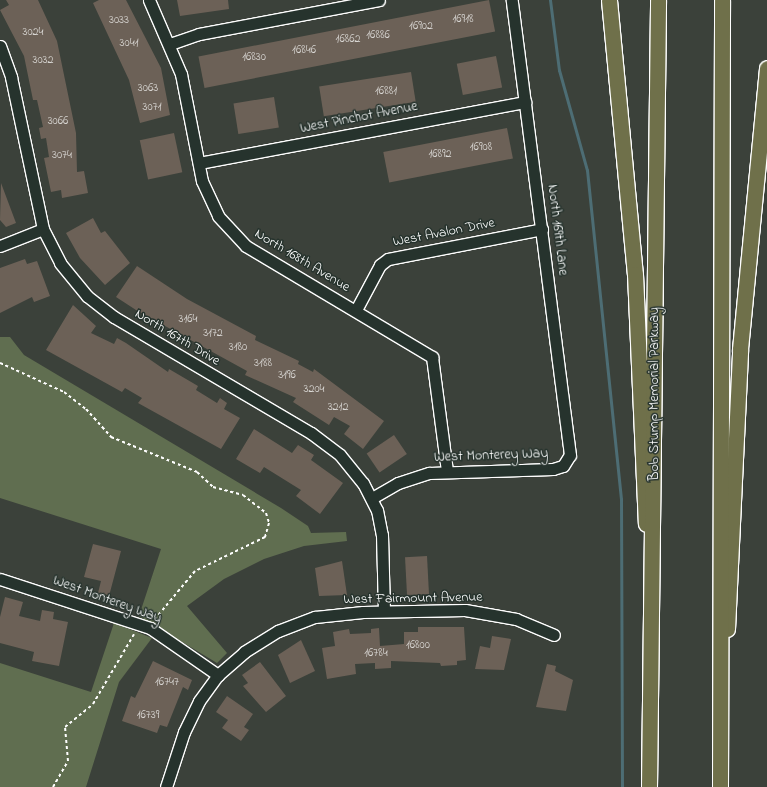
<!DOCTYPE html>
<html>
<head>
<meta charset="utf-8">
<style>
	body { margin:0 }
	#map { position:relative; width:767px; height:787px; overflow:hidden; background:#3b413a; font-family:"Indie Flower",sans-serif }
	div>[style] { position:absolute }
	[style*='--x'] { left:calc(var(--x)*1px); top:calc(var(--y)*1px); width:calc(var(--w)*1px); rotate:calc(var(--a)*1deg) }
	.green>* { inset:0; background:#606e50 }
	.stream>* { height:3px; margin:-1.5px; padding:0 1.5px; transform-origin:1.5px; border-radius:1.5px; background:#4d6d74 }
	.building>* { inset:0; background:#6c6157; transform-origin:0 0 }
	.path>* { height:2px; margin-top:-1px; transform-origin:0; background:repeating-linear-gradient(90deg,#fff 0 3px,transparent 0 6px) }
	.roads { filter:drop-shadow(1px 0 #fff) drop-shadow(-1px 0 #fff) drop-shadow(0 1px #fff) drop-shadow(0 -1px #fff) }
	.minor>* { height:11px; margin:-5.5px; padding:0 5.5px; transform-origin:5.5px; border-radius:5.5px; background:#26332d }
	.highway>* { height:15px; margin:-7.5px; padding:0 7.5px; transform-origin:7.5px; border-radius:7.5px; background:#6f704a }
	span { translate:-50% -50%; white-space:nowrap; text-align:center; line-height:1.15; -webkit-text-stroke:3px #26332d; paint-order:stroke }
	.number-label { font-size:12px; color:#dad8d5 }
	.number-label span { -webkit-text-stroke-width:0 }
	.street-label { font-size:14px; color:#fff }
</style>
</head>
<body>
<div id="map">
	<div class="green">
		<i style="clip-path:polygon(0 337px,10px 337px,24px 355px,281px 508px,308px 526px,311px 533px,346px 532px,347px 541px,304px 546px,264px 559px,224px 579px,187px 606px,227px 653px,217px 663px,139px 616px,161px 549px,0 498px)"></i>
		<i style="clip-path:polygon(114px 623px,152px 638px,119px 682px,86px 787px,0 787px,0 663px,91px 692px)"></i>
	</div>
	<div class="stream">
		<i style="--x:550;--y:0;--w:71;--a:82.7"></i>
		<i style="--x:559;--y:70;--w:104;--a:74.4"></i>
		<i style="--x:587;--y:170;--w:331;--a:84.1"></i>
		<i style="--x:621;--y:499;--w:288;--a:89.8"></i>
	</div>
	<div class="building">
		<i style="clip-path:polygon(6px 0,38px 0,57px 41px,76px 133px,77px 172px,84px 171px,88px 193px,62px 198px,61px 190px,51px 192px,44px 158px,49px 157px,46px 138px,41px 139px,39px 128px,43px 127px,37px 100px,33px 100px,24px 56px,0 10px,9px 5px)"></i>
		<i style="clip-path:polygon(99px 0,126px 0,161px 68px,170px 115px,140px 123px,129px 80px,93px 3px)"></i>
		<i style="clip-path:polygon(177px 0,228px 0,229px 9px,180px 16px)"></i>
		<i style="left:489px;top:0;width:32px;height:296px;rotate:79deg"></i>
		<i style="left:496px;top:56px;width:32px;height:40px;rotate:79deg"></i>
		<i style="left:411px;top:72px;width:30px;height:93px;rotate:81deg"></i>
		<i style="left:274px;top:97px;width:31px;height:41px;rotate:81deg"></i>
		<i style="left:507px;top:128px;width:31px;height:126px;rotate:79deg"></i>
		<i style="left:174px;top:133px;width:40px;height:35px;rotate:78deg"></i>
		<i style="clip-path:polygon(1px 183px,16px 223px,6px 227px,0 220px)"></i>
		<i style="clip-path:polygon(93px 218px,101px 233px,105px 231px,130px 263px,105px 285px,80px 258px,66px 233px)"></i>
		<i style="clip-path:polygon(25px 259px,27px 264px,37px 261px,50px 296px,34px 302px,32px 297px,0 313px,0 268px)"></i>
		<i style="clip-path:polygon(137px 266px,187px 299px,256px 336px,255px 340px,299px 361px,298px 364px,313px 372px,314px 369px,384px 421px,363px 449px,344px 434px,350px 426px,334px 417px,329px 425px,293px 402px,296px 398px,245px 375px,247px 371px,136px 310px,116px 297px)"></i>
		<i style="clip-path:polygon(73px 305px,96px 326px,91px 333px,114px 344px,117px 338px,126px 343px,168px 372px,169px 369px,198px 386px,196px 390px,217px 403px,220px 398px,227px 403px,224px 409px,240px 418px,221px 449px,138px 403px,142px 398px,125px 388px,122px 392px,46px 350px)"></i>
		<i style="clip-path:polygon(254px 429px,292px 453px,298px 445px,314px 455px,311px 460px,343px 483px,320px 514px,296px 496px,301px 490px,264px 467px,260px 473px,236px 459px)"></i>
		<i style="left:394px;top:435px;width:23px;height:33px;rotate:56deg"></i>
		<i style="clip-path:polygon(93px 544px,121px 551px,109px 596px,98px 593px,101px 581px,84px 577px)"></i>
		<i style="left:427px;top:556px;width:38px;height:22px;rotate:87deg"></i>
		<i style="clip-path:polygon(342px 561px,347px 595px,319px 596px,315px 568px)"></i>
		<i style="clip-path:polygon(5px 597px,23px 602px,19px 616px,40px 621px,42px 610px,54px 612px,53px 619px,68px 622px,59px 666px,32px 661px,34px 652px,0 643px,0 617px)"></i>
		<i style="clip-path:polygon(418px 627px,464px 627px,466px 660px,457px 661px,457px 665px,441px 666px,440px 663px,391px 661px,391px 668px,375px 669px,375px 663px,355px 664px,356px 674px,327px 679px,322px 648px,335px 646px,333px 632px,349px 629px,350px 634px,371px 633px,371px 629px,379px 628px,380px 646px,404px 644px,404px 632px,418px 632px)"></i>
		<i style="clip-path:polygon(492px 636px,511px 639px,504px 670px,475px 669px,480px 646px,490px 648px)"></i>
		<i style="clip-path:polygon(301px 640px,315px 671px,290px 683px,278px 655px)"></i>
		<i style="clip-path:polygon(153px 661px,192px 680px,188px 690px,183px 687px,167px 727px,160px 725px,157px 733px,122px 721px,131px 696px,135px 698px)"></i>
		<i style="clip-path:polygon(260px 662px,286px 696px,266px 712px,243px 686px,248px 683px,242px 675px)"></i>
		<i style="clip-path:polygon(547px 664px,556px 666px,555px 671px,573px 680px,566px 711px,536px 707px)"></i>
		<i style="clip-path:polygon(227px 696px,253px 714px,244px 727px,249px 730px,241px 741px,222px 728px,228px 720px,216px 712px)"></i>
	</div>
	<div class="path">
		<i style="--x:0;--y:363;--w:70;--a:24.4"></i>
		<i style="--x:64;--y:392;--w:28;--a:38"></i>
		<i style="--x:86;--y:409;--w:38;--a:48"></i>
		<i style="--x:111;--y:437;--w:93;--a:22.1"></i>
		<i style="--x:197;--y:472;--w:22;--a:43"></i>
		<i style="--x:213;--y:487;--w:31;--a:15"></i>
		<i style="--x:243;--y:495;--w:29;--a:38"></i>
		<i style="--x:266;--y:513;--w:10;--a:73"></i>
		<i style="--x:269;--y:523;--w:15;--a:106"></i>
		<i style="--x:265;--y:537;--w:78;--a:154.1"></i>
		<i style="--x:195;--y:571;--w:62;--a:129.8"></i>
		<i style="--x:53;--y:787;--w:30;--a:-60"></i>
		<i style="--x:68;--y:761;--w:34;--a:-95"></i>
		<i style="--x:65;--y:727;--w:36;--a:-39"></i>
		<i style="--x:93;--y:704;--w:81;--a:-59.6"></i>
	</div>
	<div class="roads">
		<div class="minor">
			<i style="--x:149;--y:0;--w:81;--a:66.6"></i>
			<i style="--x:181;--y:74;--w:109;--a:78.9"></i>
			<i style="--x:202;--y:181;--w:38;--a:65"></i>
			<i style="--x:218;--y:216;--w:41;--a:47"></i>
			<i style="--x:246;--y:246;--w:217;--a:30.8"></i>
			<i style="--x:432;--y:357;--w:115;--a:82.5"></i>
			<i style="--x:170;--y:44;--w:31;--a:-19"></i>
			<i style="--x:199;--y:34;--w:183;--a:-10.7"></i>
			<i style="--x:0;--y:46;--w:33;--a:70"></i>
			<i style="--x:11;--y:77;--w:155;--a:78.1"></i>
			<i style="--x:43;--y:229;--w:38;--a:63"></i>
			<i style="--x:60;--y:263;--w:43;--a:50.7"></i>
			<i style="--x:87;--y:296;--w:34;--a:38"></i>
			<i style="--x:114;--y:317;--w:229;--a:30.5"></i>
			<i style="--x:311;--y:433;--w:36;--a:37"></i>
			<i style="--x:340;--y:455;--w:36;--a:51"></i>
			<i style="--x:363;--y:483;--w:30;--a:63"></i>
			<i style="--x:377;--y:510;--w:25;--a:79"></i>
			<i style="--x:382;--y:535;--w:76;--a:88.5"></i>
			<i style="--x:199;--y:163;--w:332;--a:-10.6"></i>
			<i style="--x:0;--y:246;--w:46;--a:-21.6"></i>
			<i style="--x:356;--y:310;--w:51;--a:-61.9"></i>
			<i style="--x:380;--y:265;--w:10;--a:-37"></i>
			<i style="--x:388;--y:259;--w:157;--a:-11"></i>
			<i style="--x:372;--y:498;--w:30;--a:-30"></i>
			<i style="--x:398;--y:483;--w:33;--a:-18"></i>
			<i style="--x:429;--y:473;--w:124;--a:-1.8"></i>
			<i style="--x:553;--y:469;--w:10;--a:-17"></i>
			<i style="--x:563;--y:466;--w:13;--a:-58"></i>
			<i style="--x:570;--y:455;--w:459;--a:-97.3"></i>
			<i style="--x:0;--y:579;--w:158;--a:18.1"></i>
			<i style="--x:150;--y:628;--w:83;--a:34.7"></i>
			<i style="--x:166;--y:787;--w:58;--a:-71.9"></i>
			<i style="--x:184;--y:732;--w:34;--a:-64"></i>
			<i style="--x:199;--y:701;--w:32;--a:-54"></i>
			<i style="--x:218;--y:675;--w:35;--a:-41"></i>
			<i style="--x:244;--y:652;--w:40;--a:-32"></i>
			<i style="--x:278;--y:631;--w:40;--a:-21"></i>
			<i style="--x:315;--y:617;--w:48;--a:-5.9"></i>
			<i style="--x:363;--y:612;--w:102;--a:-1.1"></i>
			<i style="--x:465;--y:610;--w:52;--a:10"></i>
			<i style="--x:516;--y:619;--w:41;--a:22.8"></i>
		</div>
		<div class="highway">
			<i style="--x:609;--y:0;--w:275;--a:84.6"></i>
			<i style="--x:635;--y:274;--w:250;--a:87.5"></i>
			<i style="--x:727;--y:629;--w:280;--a:-87.3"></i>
			<i style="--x:740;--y:349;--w:282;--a:-84.5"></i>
			<i style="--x:649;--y:787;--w:787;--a:-89.34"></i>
			<i style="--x:720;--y:787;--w:787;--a:-89.85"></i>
		</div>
	</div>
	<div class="number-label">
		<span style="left:463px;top:20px">16918</span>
		<span style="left:119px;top:21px">3033</span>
		<span style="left:421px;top:27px">16902</span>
		<span style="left:33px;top:33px">3024</span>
		<span style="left:378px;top:36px">16886</span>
		<span style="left:348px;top:40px">16862</span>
		<span style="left:129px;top:44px">3041</span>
		<span style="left:304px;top:51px">16846</span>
		<span style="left:254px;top:58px">16830</span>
		<span style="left:43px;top:61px">3032</span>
		<span style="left:148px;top:89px">3063</span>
		<span style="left:386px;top:92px">16881</span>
		<span style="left:152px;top:108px">3071</span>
		<span style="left:58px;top:122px">3066</span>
		<span style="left:481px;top:148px">16908</span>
		<span style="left:440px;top:155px">16892</span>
		<span style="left:62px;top:156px">3074</span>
		<span style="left:188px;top:320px">3164</span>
		<span style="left:213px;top:334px">3172</span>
		<span style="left:238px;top:348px">3180</span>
		<span style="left:263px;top:364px">3188</span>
		<span style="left:287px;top:376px">3196</span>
		<span style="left:314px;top:390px">3204</span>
		<span style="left:338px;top:408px">3212</span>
		<span style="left:418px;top:646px">16800</span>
		<span style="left:376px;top:654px">16784</span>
		<span style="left:167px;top:683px">16747</span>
		<span style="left:148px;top:716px">16739</span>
	</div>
	<div class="street-label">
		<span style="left:359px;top:118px;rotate:-11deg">West Pinchot Avenue</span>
		<span style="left:557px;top:230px;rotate:83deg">North 169th Lane</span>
		<span style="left:444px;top:233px;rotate:-11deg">West Avalon Drive</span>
		<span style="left:302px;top:261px;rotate:31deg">North 168th Avenue</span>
		<span style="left:177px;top:338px;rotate:31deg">North 167th Drive</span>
		<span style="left:655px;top:394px;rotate:-90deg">Bob Stump Memorial Parkway</span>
		<span style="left:491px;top:456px;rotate:-2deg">West Monterey Way</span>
		<span style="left:413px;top:599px;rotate:-1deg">West Fairmount Avenue</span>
		<span style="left:107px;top:600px;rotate:20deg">West Monterey Way</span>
	</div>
</div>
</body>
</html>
